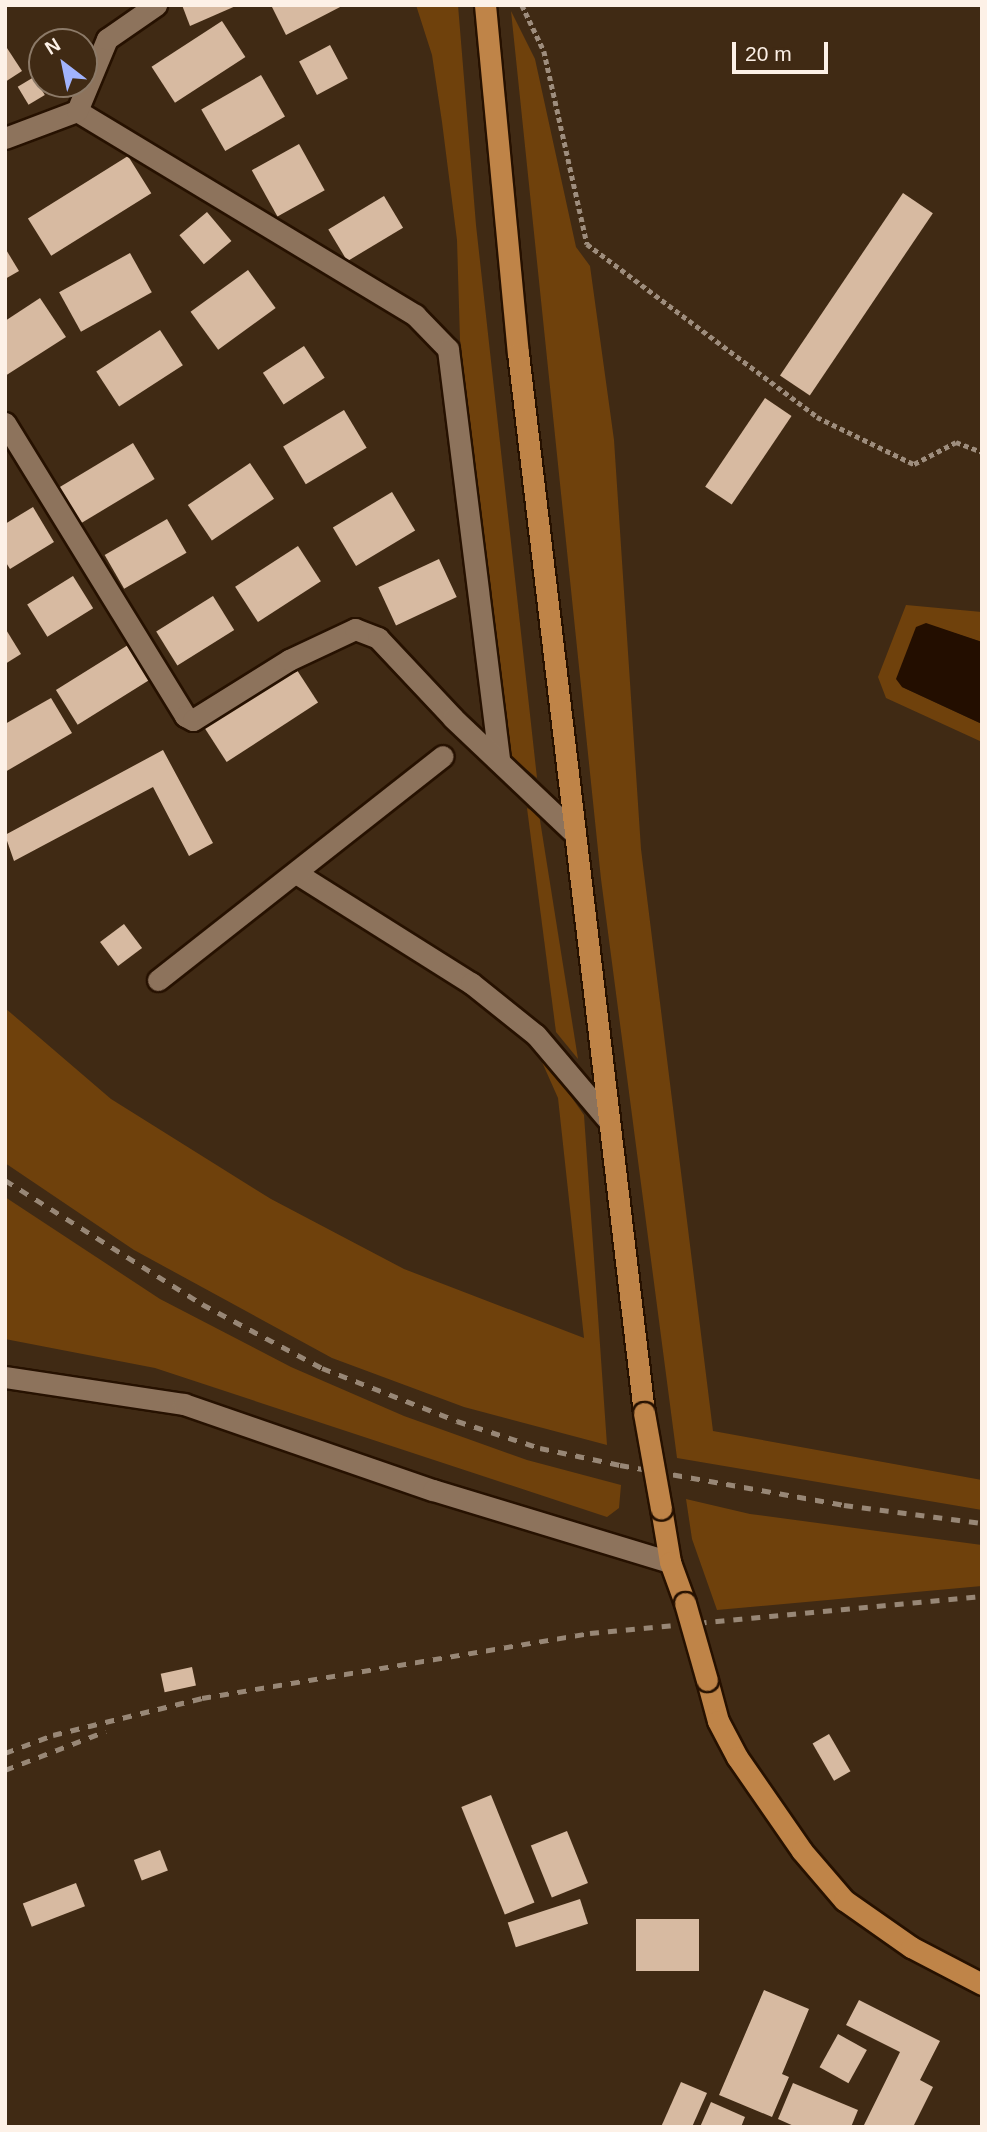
<!DOCTYPE html>
<html>
<head>
<meta charset="utf-8">
<style>
	body { margin:0 }
	#map { position:relative; width:987px; height:2132px; overflow:hidden; background:#402a14; font-family:Arial,sans-serif }
	div>[style] { position:absolute }
	[style*='--x'] { left:calc(var(--x)*1px); top:calc(var(--y)*1px); width:calc(var(--w)*1px); rotate:calc(var(--a)*1deg) }
	.green>* { inset:0; background:#6f410c }
	.water>* { inset:0; background:#230e00 }
	.building>* { inset:0; background:#d7baa1; transform-origin:0 0 }
	.path>* { height:4.5px; margin-top:-2.25px; transform-origin:0; background:repeating-linear-gradient(90deg,#9e8d7d 0 5px,transparent 0 8.5px) }
	.roads { filter:drop-shadow(2px 0 #261100) drop-shadow(-2px 0 #261100) drop-shadow(0 2px #261100) drop-shadow(0 -2px #261100) }
	.minor>* { height:21px; margin:-10.5px; padding:0 10.5px; transform-origin:10.5px; border-radius:10.5px; background:#8d735c }
	.primary>* { height:21px; margin:-10.5px; padding:0 10.5px; transform-origin:10.5px; border-radius:10.5px; background:#bf8448 }
	.rail>* { height:5px; margin-top:-2.5px; transform-origin:0; background:repeating-linear-gradient(90deg,#988776 0 9px,transparent 0 18px) }
	.bridges { filter:drop-shadow(2px 0 #261100) drop-shadow(-2px 0 #261100) drop-shadow(0 2px #261100) drop-shadow(0 -2px #261100) }
	.primary-bridge>* { height:21px; margin:-10.5px; padding:0 10.5px; transform-origin:10.5px; border-radius:10.5px; background:#bf8448 }
	span { translate:-50% -50%; white-space:nowrap; text-align:center; line-height:1.15; -webkit-text-stroke:7px #402a14; paint-order:stroke }
	.frame { position:absolute; inset:0; border:7px solid #fdf1e7; pointer-events:none }
	.north { position:absolute; left:28px; top:28px; width:70px; height:70px; box-sizing:border-box; background:#402a14; border:2px solid #8c7a68; border-radius:50%; rotate:328deg; font-size:19px; font-weight:700; line-height:28px; text-align:center; color:#fdf1e7 }
	.north::after { content:''; display:block; margin:auto; width:24px; height:32px; background:#a1b3fd; clip-path:polygon(50% 0,100% 100%,50% 72%,0 100%) }
	.scale { position:absolute; left:732px; top:42px; width:96px; height:32px; box-sizing:border-box; border:4px solid #fdf1e7; border-top:0; padding-left:9px; font-size:21px; line-height:24px; white-space:nowrap; color:#fdf1e7; -webkit-text-stroke:5px #402a14; paint-order:stroke }
</style>
</head>
<body>
<div id="map">
	<div class="green">
		<i style="clip-path:polygon(416px 5px,458px 5px,476px 225px,537px 778px,506px 753px,460px 340px,457px 240px,442px 122px,432px 55px)"></i>
		<i style="clip-path:polygon(511px 11px,535px 59px,576px 247px,590px 266px,614px 440px,641px 849px,713px 1431px,982px 1480px,982px 1510px,677px 1458px,601px 879px)"></i>
		<i style="clip-path:polygon(906px 605px,982px 612px,982px 642px,926px 624px,902px 687px,982px 724px,982px 742px,886px 698px,878px 677px)"></i>
		<i style="clip-path:polygon(527px 808px,539px 814px,578px 1059px,556px 1032px)"></i>
		<i style="clip-path:polygon(5px 1008px,111px 1099px,271px 1199px,404px 1269px,584px 1338px,558px 1098px,534px 1044px,584px 1115px,607px 1445px,464px 1407px,332px 1358px,134px 1250px,5px 1163px)"></i>
		<i style="clip-path:polygon(5px 1197px,160px 1299px,291px 1367px,404px 1416px,527px 1460px,621px 1485px,619px 1508px,607px 1517px,155px 1368px,5px 1339px)"></i>
		<i style="clip-path:polygon(686px 1499px,750px 1514px,982px 1545px,982px 1586px,717px 1610px,692px 1539px)"></i>
	</div>
	<div class="water">
		<i style="clip-path:polygon(926px 623px,982px 642px,982px 724px,902px 687px,896px 679px,916px 627px)"></i>
	</div>
	<div class="building">
		<i style="clip-path:polygon(182px 5px,238px 5px,190px 26px)"></i>
		<i style="clip-path:polygon(271px 5px,344px 5px,286px 35px)"></i>
		<i style="left:222px;top:21px;width:43px;height:84px;rotate:57deg"></i>
		<i style="clip-path:polygon(5px 45px,22px 71px,5px 82px)"></i>
		<i style="left:330px;top:45px;width:38px;height:35px;rotate:62deg"></i>
		<i style="left:261px;top:75px;width:48px;height:69px;rotate:60deg"></i>
		<i style="left:34px;top:77px;width:21px;height:19px;rotate:59deg"></i>
		<i style="left:299px;top:144px;width:53px;height:54px;rotate:61deg"></i>
		<i style="left:128px;top:156px;width:44px;height:118px;rotate:58deg"></i>
		<i style="left:903px;top:193px;width:36px;height:220px;rotate:34deg"></i>
		<i style="left:384px;top:196px;width:37px;height:65px;rotate:59deg"></i>
		<i style="left:207px;top:212px;width:38px;height:36px;rotate:50deg"></i>
		<i style="clip-path:polygon(5px 248px,19px 271px,5px 279px)"></i>
		<i style="left:130px;top:253px;width:45px;height:81px;rotate:61deg"></i>
		<i style="left:248px;top:270px;width:47px;height:71px;rotate:54deg"></i>
		<i style="clip-path:polygon(40px 298px,66px 337px,5px 376px,5px 321px)"></i>
		<i style="left:160px;top:330px;width:42px;height:76px;rotate:57deg"></i>
		<i style="left:304px;top:346px;width:38px;height:49px;rotate:57deg"></i>
		<i style="left:765px;top:398px;width:32px;height:107px;rotate:34deg"></i>
		<i style="left:344px;top:410px;width:44px;height:71px;rotate:59deg"></i>
		<i style="left:133px;top:443px;width:42px;height:97px;rotate:59deg"></i>
		<i style="left:250px;top:463px;width:43px;height:75px;rotate:56deg"></i>
		<i style="left:392px;top:492px;width:45px;height:69px;rotate:59deg"></i>
		<i style="clip-path:polygon(33px 507px,54px 542px,10px 569px,5px 561px,5px 524px)"></i>
		<i style="left:167px;top:519px;width:39px;height:72px;rotate:60deg"></i>
		<i style="left:298px;top:546px;width:42px;height:75px;rotate:57deg"></i>
		<i style="left:439px;top:559px;width:42px;height:67px;rotate:65deg"></i>
		<i style="left:73px;top:576px;width:38px;height:54px;rotate:58deg"></i>
		<i style="left:213px;top:596px;width:40px;height:67px;rotate:58deg"></i>
		<i style="clip-path:polygon(5px 628px,21px 654px,5px 664px)"></i>
		<i style="left:128px;top:645px;width:41px;height:85px;rotate:58deg"></i>
		<i style="left:293px;top:664px;width:46px;height:109px;rotate:57deg"></i>
		<i style="clip-path:polygon(51px 698px,72px 733px,5px 772px,5px 724px)"></i>
		<i style="clip-path:polygon(163px 750px,213px 843px,189px 856px,153px 787px,14px 861px,5px 835px)"></i>
		<i style="left:124px;top:924px;width:30px;height:30px;rotate:53deg"></i>
		<i style="left:192px;top:1667px;width:19px;height:32px;rotate:78deg"></i>
		<i style="left:829px;top:1734px;width:43px;height:19px;rotate:60deg"></i>
		<i style="left:491px;top:1795px;width:116px;height:32px;rotate:68deg"></i>
		<i style="left:567px;top:1831px;width:56px;height:39px;rotate:68deg"></i>
		<i style="left:160px;top:1850px;width:22px;height:28px;rotate:69deg"></i>
		<i style="left:76px;top:1883px;width:25px;height:57px;rotate:69deg"></i>
		<i style="left:580px;top:1899px;width:26px;height:76px;rotate:72deg"></i>
		<i style="left:699px;top:1919px;width:52px;height:63px;rotate:90deg"></i>
		<i style="clip-path:polygon(764px 1990px,809px 2009px,782px 2074px,789px 2077px,772px 2117px,719px 2095px)"></i>
		<i style="clip-path:polygon(859px 2000px,940px 2041px,920px 2080px,933px 2087px,913px 2127px,863px 2127px,900px 2052px,846px 2025px)"></i>
		<i style="left:838px;top:2034px;width:33px;height:38px;rotate:29deg"></i>
		<i style="clip-path:polygon(681px 2082px,707px 2093px,692px 2127px,661px 2127px)"></i>
		<i style="clip-path:polygon(793px 2083px,858px 2110px,851px 2127px,796px 2127px,778px 2119px)"></i>
		<i style="clip-path:polygon(711px 2102px,745px 2117px,741px 2127px,700px 2127px)"></i>
	</div>
	<div class="path">
		<i style="--x:522;--y:5;--w:51;--a:64.4"></i>
		<i style="--x:544;--y:51;--w:198;--a:77.4"></i>
		<i style="--x:587;--y:244;--w:288;--a:36.9"></i>
		<i style="--x:817;--y:417;--w:108;--a:25.9"></i>
		<i style="--x:914;--y:464;--w:47;--a:-27.6"></i>
		<i style="--x:956;--y:442;--w:28;--a:21"></i>
	</div>
	<div class="roads">
		<div class="minor">
			<i style="--x:77;--y:111;--w:395;--a:31.1"></i>
			<i style="--x:415;--y:315;--w:47;--a:45.9"></i>
			<i style="--x:448;--y:349;--w:413;--a:82.9"></i>
			<i style="--x:5;--y:138;--w:77;--a:-20.6"></i>
			<i style="--x:77;--y:111;--w:78;--a:-67.4"></i>
			<i style="--x:107;--y:39;--w:60;--a:-34.8"></i>
			<i style="--x:5;--y:423;--w:344;--a:58.4"></i>
			<i style="--x:185;--y:716;--w:9;--a:27"></i>
			<i style="--x:193;--y:720;--w:113;--a:-32"></i>
			<i style="--x:289;--y:660;--w:73;--a:-25.2"></i>
			<i style="--x:355;--y:629;--w:25;--a:21"></i>
			<i style="--x:378;--y:638;--w:110;--a:46.8"></i>
			<i style="--x:453;--y:718;--w:164;--a:43.5"></i>
			<i style="--x:296;--y:873;--w:207;--a:32.2"></i>
			<i style="--x:471;--y:983;--w:83;--a:38.7"></i>
			<i style="--x:536;--y:1035;--w:113;--a:49.7"></i>
			<i style="--x:158;--y:980;--w:362;--a:-38.2"></i>
			<i style="--x:5;--y:1377;--w:181;--a:8.6"></i>
			<i style="--x:184;--y:1404;--w:263;--a:19.1"></i>
			<i style="--x:433;--y:1490;--w:248;--a:16.9"></i>
		</div>
		<div class="primary">
			<i style="--x:485;--y:5;--w:350;--a:84.6"></i>
			<i style="--x:518;--y:353;--w:1067;--a:83.22"></i>
			<i style="--x:661;--y:1508;--w:55;--a:80.5"></i>
			<i style="--x:670;--y:1562;--w:44;--a:69.9"></i>
			<i style="--x:707;--y:1680;--w:42;--a:75"></i>
			<i style="--x:718;--y:1721;--w:41;--a:62.2"></i>
			<i style="--x:737;--y:1757;--w:114;--a:55.3"></i>
			<i style="--x:802;--y:1851;--w:65;--a:49.4"></i>
			<i style="--x:844;--y:1900;--w:82;--a:35"></i>
			<i style="--x:911;--y:1947;--w:80;--a:27.5"></i>
		</div>
	</div>
	<div class="rail">
		<i style="--x:5;--y:1180;--w:233;--a:32.2"></i>
		<i style="--x:202;--y:1304;--w:136;--a:28.1"></i>
		<i style="--x:322;--y:1368;--w:145;--a:21.4"></i>
		<i style="--x:457;--y:1421;--w:87;--a:18"></i>
		<i style="--x:540;--y:1448;--w:82;--a:12"></i>
		<i style="--x:620;--y:1465;--w:228;--a:10.1"></i>
		<i style="--x:844;--y:1505;--w:139;--a:7.4"></i>
		<i style="--x:5;--y:1753;--w:51;--a:-20.6"></i>
		<i style="--x:53;--y:1735;--w:154;--a:-13.9"></i>
		<i style="--x:202;--y:1698;--w:393;--a:-9.5"></i>
		<i style="--x:590;--y:1633;--w:394;--a:-5.4"></i>
		<i style="--x:5;--y:1770;--w:108;--a:-21.1"></i>
	</div>
	<div class="bridges">
		<div class="primary-bridge">
			<i style="--x:644;--y:1413;--w:97;--a:79.9"></i>
			<i style="--x:685;--y:1603;--w:80;--a:74.1"></i>
		</div>
	</div>
	<div class="frame"></div>
	<div class="north">N</div>
	<div class="scale">20 m</div>
</div>
</body>
</html>
